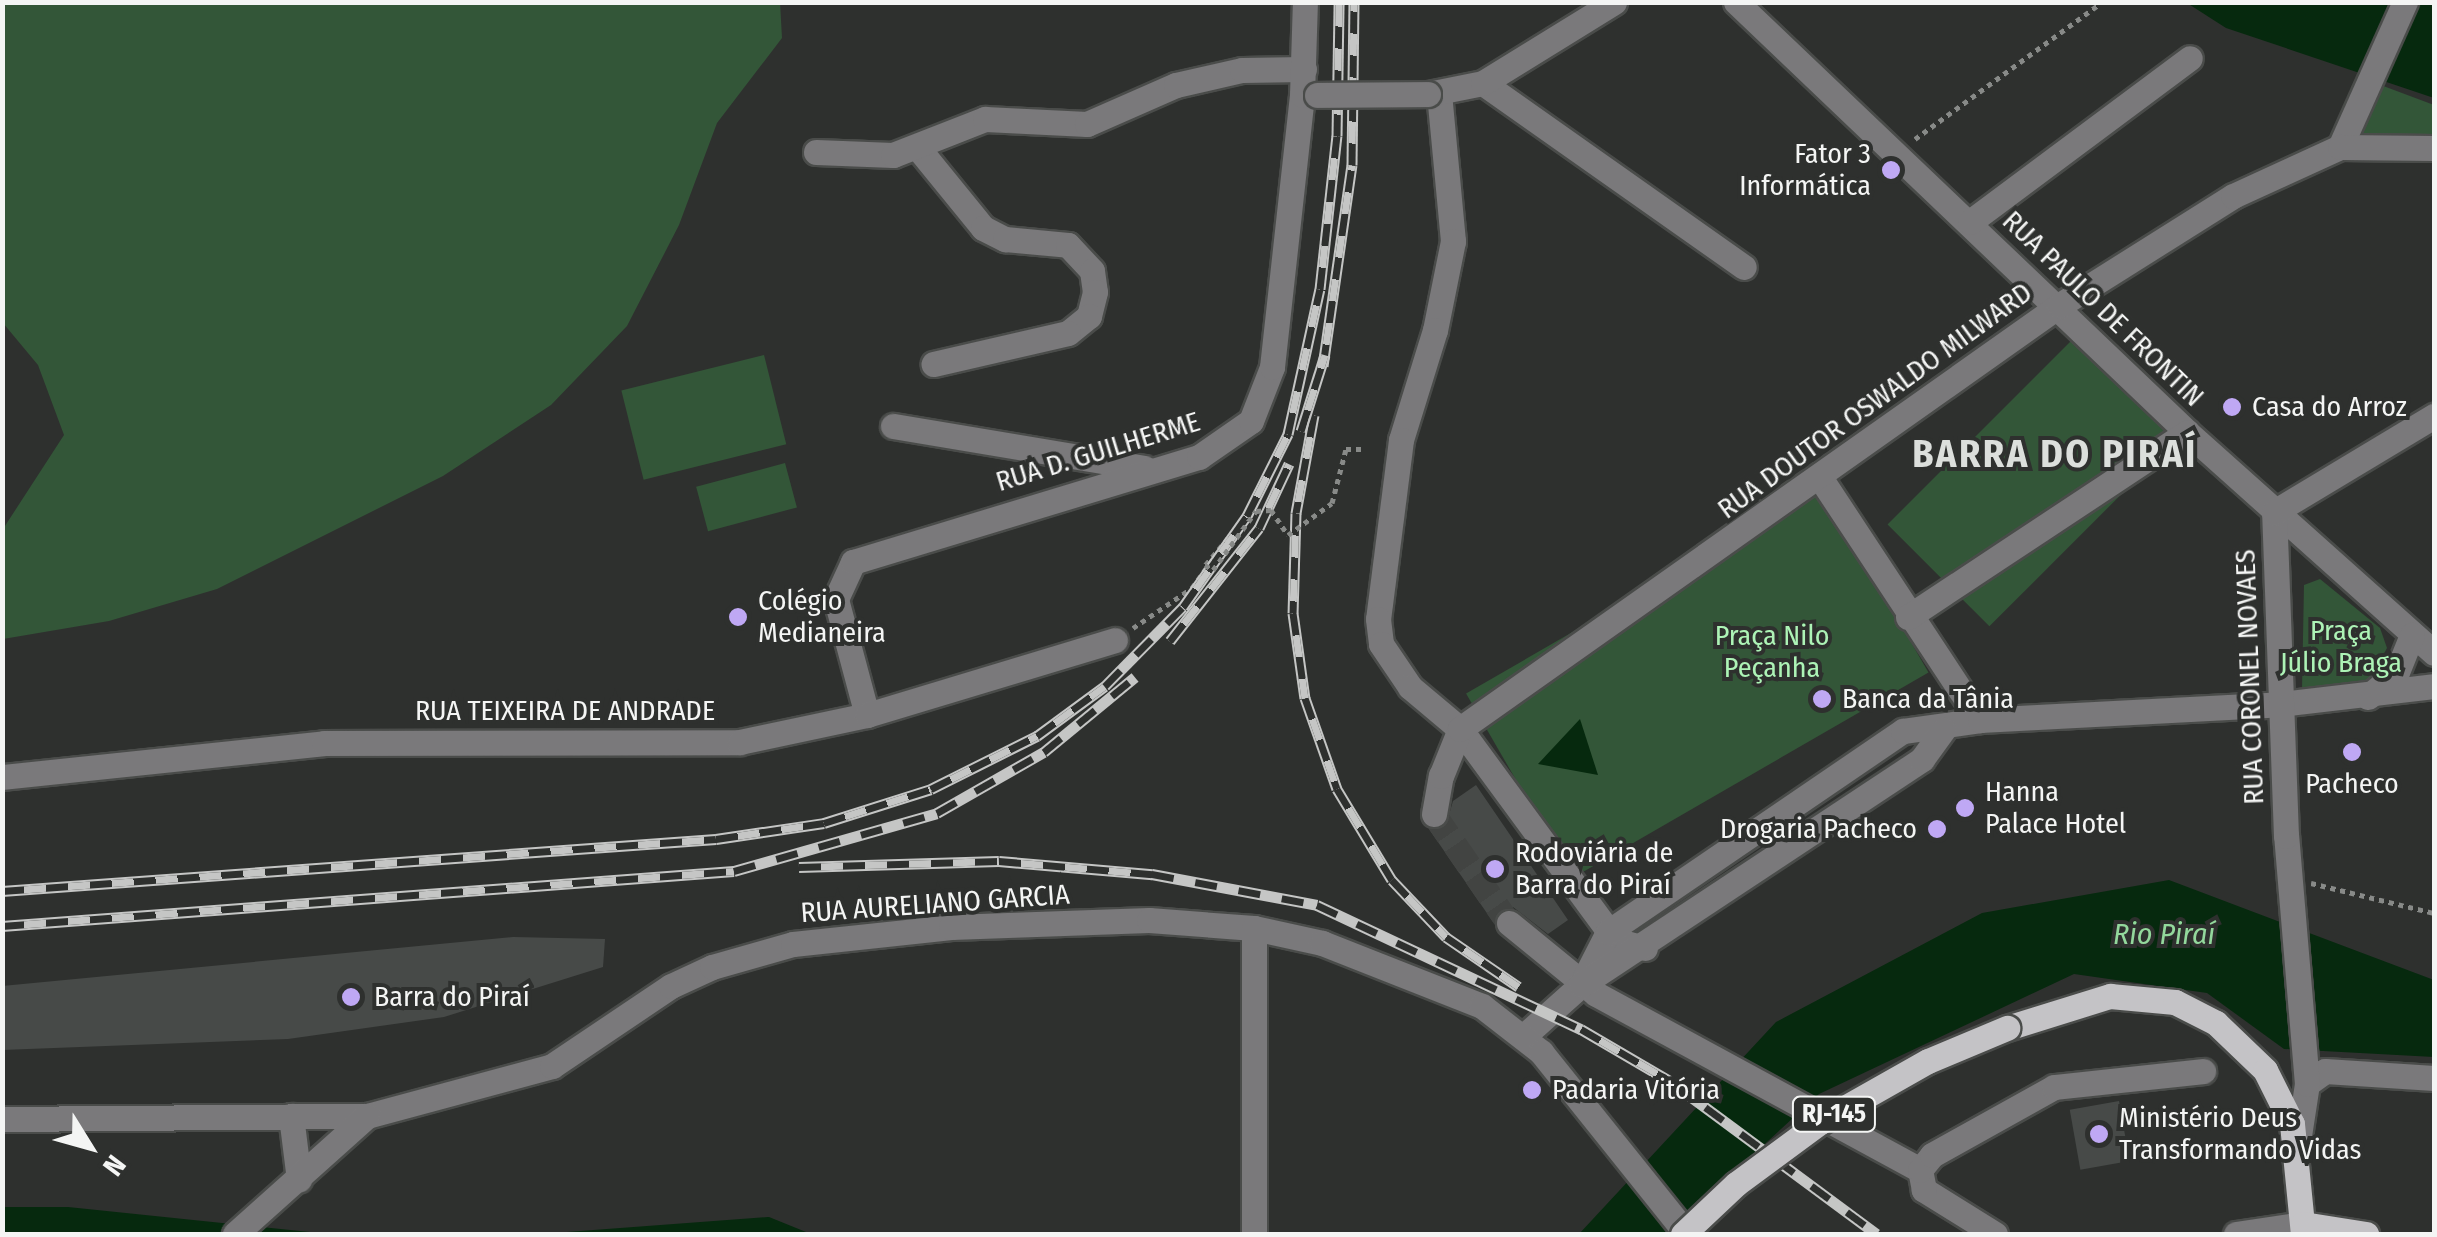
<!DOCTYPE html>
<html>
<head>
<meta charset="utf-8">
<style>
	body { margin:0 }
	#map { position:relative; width:2437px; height:1237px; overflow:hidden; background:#2e302e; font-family:"Fira Sans Condensed",sans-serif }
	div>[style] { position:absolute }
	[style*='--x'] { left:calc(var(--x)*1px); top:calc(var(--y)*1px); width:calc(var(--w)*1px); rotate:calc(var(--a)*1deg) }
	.green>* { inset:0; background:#335638; transform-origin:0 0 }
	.water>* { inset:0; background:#06290e }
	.building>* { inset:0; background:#474a48; transform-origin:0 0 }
	.minor-tunnel>* { height:25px; margin-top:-12.5px; transform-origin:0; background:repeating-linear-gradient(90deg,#424442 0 25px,transparent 0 37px) }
	.path>* { height:5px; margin-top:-2.5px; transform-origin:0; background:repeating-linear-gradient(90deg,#888a88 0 5px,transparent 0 10px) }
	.roads { filter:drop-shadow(2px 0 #4a4c4a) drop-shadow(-2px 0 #4a4c4a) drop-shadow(0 2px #4a4c4a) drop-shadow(0 -2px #4a4c4a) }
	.minor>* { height:25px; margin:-12.5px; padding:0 12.5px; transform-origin:12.5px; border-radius:12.5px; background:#7a797b }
	.major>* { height:25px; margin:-12.5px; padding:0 12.5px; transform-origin:12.5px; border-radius:12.5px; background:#c4c3c6 }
	.rail>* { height:11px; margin-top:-5.5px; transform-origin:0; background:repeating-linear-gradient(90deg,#2e302e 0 22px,#c5c6c5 0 44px); box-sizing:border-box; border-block:2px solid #c5c6c5 }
	.path-bridge>* { height:5px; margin-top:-2.5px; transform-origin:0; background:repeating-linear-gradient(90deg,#888a88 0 5px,transparent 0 10px) }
	.bridges { filter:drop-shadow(2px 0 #4a4c4a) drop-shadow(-2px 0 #4a4c4a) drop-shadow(0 2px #4a4c4a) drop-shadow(0 -2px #4a4c4a) }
	.minor-bridge>* { height:25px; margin:-12.5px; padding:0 12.5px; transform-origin:12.5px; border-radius:12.5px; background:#7a797b }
	.major-bridge>* { height:25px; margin:-12.5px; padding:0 12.5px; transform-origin:12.5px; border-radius:12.5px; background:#c4c3c6 }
	.dots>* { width:28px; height:28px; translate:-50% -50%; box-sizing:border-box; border:5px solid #2e302e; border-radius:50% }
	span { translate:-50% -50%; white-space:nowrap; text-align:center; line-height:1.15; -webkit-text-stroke:8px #2e302e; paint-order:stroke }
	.shield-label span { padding:2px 8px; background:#2e302e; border:2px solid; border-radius:8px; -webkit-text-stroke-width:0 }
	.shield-label { font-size:25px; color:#f4f5f4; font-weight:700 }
	.poi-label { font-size:28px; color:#f4f5f4 }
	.right { translate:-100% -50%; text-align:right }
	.left { translate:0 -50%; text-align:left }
	.street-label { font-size:28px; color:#f4f5f4 }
	.park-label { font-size:28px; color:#adf3b6 }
	.water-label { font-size:30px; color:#93d89c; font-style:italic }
	.district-label { font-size:38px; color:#dcdfdc; font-weight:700; letter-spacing:2.5px }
	.frame { position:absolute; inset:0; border:5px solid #f4f5f4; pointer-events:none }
	.north { position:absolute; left:40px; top:1097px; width:100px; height:100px; -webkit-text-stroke:8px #2e302e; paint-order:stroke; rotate:127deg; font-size:28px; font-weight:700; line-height:40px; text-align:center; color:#f4f5f4 }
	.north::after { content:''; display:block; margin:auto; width:35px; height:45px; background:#f4f5f4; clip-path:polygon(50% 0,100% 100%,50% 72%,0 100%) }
</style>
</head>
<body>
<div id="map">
	<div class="green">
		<i style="clip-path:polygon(3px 2px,780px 2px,782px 38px,717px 123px,679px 225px,627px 326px,551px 405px,443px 476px,217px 589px,109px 621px,3px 639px,3px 529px,64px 435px,38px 365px,3px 323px)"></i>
		<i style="clip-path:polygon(2378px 84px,2434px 105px,2434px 139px,2358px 137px)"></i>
		<i style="left:2082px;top:330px;width:144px;height:275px;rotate:45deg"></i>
		<i style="left:764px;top:355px;width:92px;height:147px;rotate:76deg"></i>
		<i style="left:785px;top:463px;width:46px;height:92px;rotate:75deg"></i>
		<i style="left:1822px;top:488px;width:213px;height:411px;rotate:60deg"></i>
		<i style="clip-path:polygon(2320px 579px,2380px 628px,2387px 648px,2371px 678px,2335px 693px,2302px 690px,2304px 585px)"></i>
	</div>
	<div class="water">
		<i style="clip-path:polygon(2187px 3px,2434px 3px,2434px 98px,2226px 28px)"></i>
		<i style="clip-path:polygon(1580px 719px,1598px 775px,1538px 764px)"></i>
		<i style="clip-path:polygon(2169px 880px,2434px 980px,2434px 1057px,2284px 1049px,2207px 993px,2074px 974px,1819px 1094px,1667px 1234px,1579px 1234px,1776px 1022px,1982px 913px)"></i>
		<i style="clip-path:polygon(2px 1207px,68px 1207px,329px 1234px,3px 1234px)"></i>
		<i style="clip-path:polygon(769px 1217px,811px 1234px,540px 1234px,768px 1217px)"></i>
	</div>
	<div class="building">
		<i style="clip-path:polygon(1476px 785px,1568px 920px,1548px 934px,1513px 907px,1497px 912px,1493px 922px,1429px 829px,1446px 825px,1453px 801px)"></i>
		<i style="clip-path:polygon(513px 937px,605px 939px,603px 967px,444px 1017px,288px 1039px,2px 1050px,2px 986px)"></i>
		<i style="left:2119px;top:1101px;width:61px;height:50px;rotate:80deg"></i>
	</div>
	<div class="minor-tunnel">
		<i style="--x:1434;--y:814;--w:132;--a:55.5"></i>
	</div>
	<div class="path">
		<i style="--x:1915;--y:139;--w:230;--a:-36.2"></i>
		<i style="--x:1133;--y:628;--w:71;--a:-34.1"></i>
		<i style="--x:1192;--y:588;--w:62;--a:-54.2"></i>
		<i style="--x:1228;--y:538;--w:35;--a:130"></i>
		<i style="--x:2311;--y:883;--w:127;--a:13.7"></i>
	</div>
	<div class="roads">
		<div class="minor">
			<i style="--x:1736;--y:2;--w:623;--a:43.63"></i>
			<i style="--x:2187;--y:432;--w:331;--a:41.8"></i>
			<i style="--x:1483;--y:83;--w:319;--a:35.2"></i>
			<i style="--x:1439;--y:93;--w:149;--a:84.6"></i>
			<i style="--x:1453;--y:241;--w:91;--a:101.4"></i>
			<i style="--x:1435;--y:330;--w:115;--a:107.2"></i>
			<i style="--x:1401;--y:440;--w:180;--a:97.3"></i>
			<i style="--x:1378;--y:619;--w:25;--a:83"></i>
			<i style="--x:1381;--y:644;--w:52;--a:56"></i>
			<i style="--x:1410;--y:687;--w:65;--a:40"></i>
			<i style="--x:1460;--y:729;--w:262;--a:53.7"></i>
			<i style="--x:1615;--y:940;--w:31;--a:15"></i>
			<i style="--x:1428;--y:94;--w:56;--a:-11.3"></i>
			<i style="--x:1483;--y:83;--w:154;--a:-31.7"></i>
			<i style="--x:2340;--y:147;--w:159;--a:-65.9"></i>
			<i style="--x:918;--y:148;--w:103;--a:50.9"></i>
			<i style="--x:983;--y:228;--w:25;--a:27"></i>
			<i style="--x:1005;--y:239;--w:63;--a:5.4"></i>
			<i style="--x:1068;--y:245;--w:35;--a:47"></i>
			<i style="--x:1092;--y:271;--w:21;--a:82"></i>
			<i style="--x:1095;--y:292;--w:25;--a:104"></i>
			<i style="--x:1089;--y:316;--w:27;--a:141"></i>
			<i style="--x:1068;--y:333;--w:138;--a:167"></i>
			<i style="--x:816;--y:152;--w:77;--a:2.2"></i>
			<i style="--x:893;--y:155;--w:99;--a:-21.4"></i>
			<i style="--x:985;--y:119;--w:102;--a:2.8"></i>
			<i style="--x:1087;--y:124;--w:97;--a:-23.7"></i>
			<i style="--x:1176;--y:85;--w:68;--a:-12.8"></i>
			<i style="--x:1242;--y:70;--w:62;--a:-0.9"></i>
			<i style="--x:1970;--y:222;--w:274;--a:-36.7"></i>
			<i style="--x:893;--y:426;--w:255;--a:9.5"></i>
			<i style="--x:1821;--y:479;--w:289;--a:56.6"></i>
			<i style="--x:1908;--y:617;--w:335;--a:-33.5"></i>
			<i style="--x:2368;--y:697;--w:38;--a:-41"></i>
			<i style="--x:2397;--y:672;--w:40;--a:-68"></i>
			<i style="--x:867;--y:715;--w:120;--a:-105"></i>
			<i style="--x:836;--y:599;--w:41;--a:-65.3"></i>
			<i style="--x:853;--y:562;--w:362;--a:-16.9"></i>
			<i style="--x:1199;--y:457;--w:63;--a:-34.7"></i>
			<i style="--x:1251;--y:421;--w:58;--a:-68.7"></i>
			<i style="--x:1272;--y:367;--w:274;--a:-83.7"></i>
			<i style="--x:1302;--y:95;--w:93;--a:-88.2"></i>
			<i style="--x:2;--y:777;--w:324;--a:-6"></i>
			<i style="--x:324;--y:743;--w:416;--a:-0.1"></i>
			<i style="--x:740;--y:742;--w:130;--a:-12"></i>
			<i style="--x:867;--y:715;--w:259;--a:-16.8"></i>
			<i style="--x:1434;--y:814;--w:39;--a:-80"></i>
			<i style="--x:1441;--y:776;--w:51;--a:-68"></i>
			<i style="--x:1460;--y:729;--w:735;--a:-35.25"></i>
			<i style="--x:2060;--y:305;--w:204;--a:-32.2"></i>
			<i style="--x:2233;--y:196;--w:118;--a:-24.6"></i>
			<i style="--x:2340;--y:147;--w:94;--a:0.6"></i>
			<i style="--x:1509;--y:923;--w:112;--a:39.2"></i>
			<i style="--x:1596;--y:994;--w:369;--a:28.5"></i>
			<i style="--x:1581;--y:985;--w:59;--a:-63"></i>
			<i style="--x:1608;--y:932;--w:357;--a:-34.3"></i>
			<i style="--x:1903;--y:731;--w:78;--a:-8.1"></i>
			<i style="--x:1980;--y:720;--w:301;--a:-3"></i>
			<i style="--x:2281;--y:704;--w:154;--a:-6.7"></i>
			<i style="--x:1525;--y:1035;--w:75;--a:-41.8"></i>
			<i style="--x:1581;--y:985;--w:409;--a:-33.5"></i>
			<i style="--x:1922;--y:759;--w:36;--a:-54"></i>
			<i style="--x:2307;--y:1084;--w:22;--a:-36"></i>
			<i style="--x:2325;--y:1071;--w:109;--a:3.7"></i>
			<i style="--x:291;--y:1116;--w:64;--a:82.8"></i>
			<i style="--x:2;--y:1119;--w:365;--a:-0.5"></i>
			<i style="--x:367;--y:1116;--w:192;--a:-15.1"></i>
			<i style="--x:552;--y:1066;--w:143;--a:-33.9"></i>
			<i style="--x:671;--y:986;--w:45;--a:-24.9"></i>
			<i style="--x:712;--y:967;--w:84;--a:-15.9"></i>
			<i style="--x:793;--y:944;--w:159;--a:-6.1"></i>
			<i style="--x:951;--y:927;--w:198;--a:-2"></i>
			<i style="--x:1149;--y:920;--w:105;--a:4.4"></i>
			<i style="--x:1254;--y:928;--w:70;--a:12.4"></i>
			<i style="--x:1322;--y:943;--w:172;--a:21.5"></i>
			<i style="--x:1482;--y:1006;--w:75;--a:37.9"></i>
			<i style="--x:1541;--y:1052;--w:233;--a:51.3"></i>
			<i style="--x:2298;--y:1142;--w:59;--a:-81.2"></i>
			<i style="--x:2307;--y:1084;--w:249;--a:-94.8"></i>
			<i style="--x:2286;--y:836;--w:324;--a:-92.1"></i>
			<i style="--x:2274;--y:512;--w:187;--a:-31"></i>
			<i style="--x:235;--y:1234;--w:177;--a:-41.8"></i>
			<i style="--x:1254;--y:1234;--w:306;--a:-90"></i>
			<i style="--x:1995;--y:1234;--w:84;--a:-148.2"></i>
			<i style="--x:1924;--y:1190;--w:20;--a:-101"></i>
			<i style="--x:1920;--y:1170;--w:19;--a:-51"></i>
			<i style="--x:1932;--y:1155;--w:140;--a:-29.1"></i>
			<i style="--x:2054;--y:1087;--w:150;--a:-6.1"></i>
			<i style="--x:2236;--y:1234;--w:68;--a:-8.5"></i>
		</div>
		<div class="major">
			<i style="--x:2007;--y:1028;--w:108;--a:-17.3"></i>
			<i style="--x:2110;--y:996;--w:65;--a:5.3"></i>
			<i style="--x:2175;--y:1002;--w:46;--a:27.1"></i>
			<i style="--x:2216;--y:1023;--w:68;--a:43.8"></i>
			<i style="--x:2265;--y:1070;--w:60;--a:63.4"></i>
			<i style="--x:2292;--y:1124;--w:111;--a:84.3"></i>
			<i style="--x:2303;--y:1224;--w:64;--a:9"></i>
		</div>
	</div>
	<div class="rail">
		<i style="--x:1323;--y:366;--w:203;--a:-81.8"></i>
		<i style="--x:1352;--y:165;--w:163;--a:-89.3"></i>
		<i style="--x:1314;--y:415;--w:100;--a:100.4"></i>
		<i style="--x:1296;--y:513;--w:100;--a:91.7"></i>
		<i style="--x:1293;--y:613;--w:86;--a:82"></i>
		<i style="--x:1305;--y:698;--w:96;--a:70.6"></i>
		<i style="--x:1337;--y:789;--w:106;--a:58.9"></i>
		<i style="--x:1392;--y:880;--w:79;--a:46.5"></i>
		<i style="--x:1446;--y:937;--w:88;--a:34.4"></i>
		<i style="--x:1301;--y:431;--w:80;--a:-72.5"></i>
		<i style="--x:1170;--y:641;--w:144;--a:-51.8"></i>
		<i style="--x:1259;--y:528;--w:71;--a:-64.9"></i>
		<i style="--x:799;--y:867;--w:200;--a:-1.7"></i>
		<i style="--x:999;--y:861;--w:154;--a:4.9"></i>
		<i style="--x:1152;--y:874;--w:168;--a:10.6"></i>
		<i style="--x:1317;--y:905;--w:292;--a:25.2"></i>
		<i style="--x:1581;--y:1029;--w:103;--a:30.3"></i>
		<i style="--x:1670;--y:1081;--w:257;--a:36.5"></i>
		<i style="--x:2;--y:891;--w:716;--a:-4.17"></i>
		<i style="--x:716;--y:839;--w:109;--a:-8.4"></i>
		<i style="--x:824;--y:823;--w:112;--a:-17.6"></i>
		<i style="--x:931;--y:789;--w:119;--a:-26.6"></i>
		<i style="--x:1037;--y:736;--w:84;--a:-36.3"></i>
		<i style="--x:1105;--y:686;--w:111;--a:-45.4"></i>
		<i style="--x:1183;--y:607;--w:111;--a:-54.9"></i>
		<i style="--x:1247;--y:516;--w:92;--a:-63.4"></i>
		<i style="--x:1288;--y:434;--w:148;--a:-77.6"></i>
		<i style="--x:1320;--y:289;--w:154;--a:-83.7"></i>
		<i style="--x:1337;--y:136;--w:134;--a:-89.1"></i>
		<i style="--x:2;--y:926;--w:734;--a:-4.3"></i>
		<i style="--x:734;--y:871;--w:211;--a:-15.9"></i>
		<i style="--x:937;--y:813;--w:123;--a:-29.7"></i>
		<i style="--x:1044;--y:752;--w:118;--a:-39.5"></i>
	</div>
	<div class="path-bridge">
		<i style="--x:1205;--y:565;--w:9;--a:32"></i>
		<i style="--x:1213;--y:570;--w:73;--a:-53.9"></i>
		<i style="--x:1256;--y:511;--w:15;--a:-4"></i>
		<i style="--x:1271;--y:510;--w:30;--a:56"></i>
		<i style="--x:1288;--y:535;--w:54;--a:-36"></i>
		<i style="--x:1332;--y:503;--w:56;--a:-75.5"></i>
		<i style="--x:1346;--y:449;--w:20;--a:0"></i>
	</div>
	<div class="bridges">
		<div class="minor-bridge">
			<i style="--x:1317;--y:95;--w:111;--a:-0.5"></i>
		</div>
		<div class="major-bridge">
			<i style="--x:1683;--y:1234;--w:73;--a:-43.3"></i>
			<i style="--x:1736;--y:1184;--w:104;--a:-36.4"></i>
			<i style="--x:1820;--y:1122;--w:124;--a:-29.5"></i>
			<i style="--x:1928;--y:1061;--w:86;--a:-22.7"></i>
		</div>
	</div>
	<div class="dots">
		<i style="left:1891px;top:170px;background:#bfa8f4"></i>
		<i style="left:2232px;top:407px;background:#bfa8f4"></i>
		<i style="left:738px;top:617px;background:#bfa8f4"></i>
		<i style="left:1822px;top:699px;background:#bfa8f4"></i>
		<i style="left:2352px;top:752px;background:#bfa8f4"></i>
		<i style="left:1965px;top:808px;background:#bfa8f4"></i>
		<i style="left:1937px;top:829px;background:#bfa8f4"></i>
		<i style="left:1495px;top:869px;background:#bfa8f4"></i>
		<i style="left:351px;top:997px;background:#bfa8f4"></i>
		<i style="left:1532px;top:1090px;background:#bfa8f4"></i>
		<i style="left:2099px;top:1134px;background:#bfa8f4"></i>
	</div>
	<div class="shield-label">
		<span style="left:1834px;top:1114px">RJ-145</span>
	</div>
	<div class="poi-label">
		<span class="right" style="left:1871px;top:170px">Fator 3<br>Informática</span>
		<span class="left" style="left:2252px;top:407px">Casa do Arroz</span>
		<span class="left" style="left:758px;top:617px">Colégio<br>Medianeira</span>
		<span class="left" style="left:1842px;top:699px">Banca da Tânia</span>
		<span style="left:2352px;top:784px">Pacheco</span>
		<span class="left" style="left:1985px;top:808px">Hanna<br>Palace Hotel</span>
		<span class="right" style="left:1917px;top:829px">Drogaria Pacheco</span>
		<span class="left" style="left:1515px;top:869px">Rodoviária de<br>Barra do Piraí</span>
		<span class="left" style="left:374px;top:997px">Barra do Piraí</span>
		<span class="left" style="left:1552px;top:1090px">Padaria Vitória</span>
		<span class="left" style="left:2119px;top:1134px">Ministério Deus<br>Transformando Vidas</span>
	</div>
	<div class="street-label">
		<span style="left:2103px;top:309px;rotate:44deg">RUA PAULO DE FRONTIN</span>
		<span style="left:1875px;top:401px;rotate:-36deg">RUA DOUTOR OSWALDO MILWARD</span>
		<span style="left:1098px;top:452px;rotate:-17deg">RUA D. GUILHERME</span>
		<span style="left:2250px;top:677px;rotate:-92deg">RUA CORONEL NOVAES</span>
		<span style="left:565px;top:711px">RUA TEIXEIRA DE ANDRADE</span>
		<span style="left:935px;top:904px;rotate:-4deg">RUA AURELIANO GARCIA</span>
	</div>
	<div class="park-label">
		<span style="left:2341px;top:647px">Praça<br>Júlio Braga</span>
		<span style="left:1772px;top:652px">Praça Nilo<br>Peçanha</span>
	</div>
	<div class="water-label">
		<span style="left:2164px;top:934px">Rio Piraí</span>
	</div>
	<div class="district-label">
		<span style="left:2055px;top:455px">BARRA DO PIRAÍ</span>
	</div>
	<div class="frame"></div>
	<div class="north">N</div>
</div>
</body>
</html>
